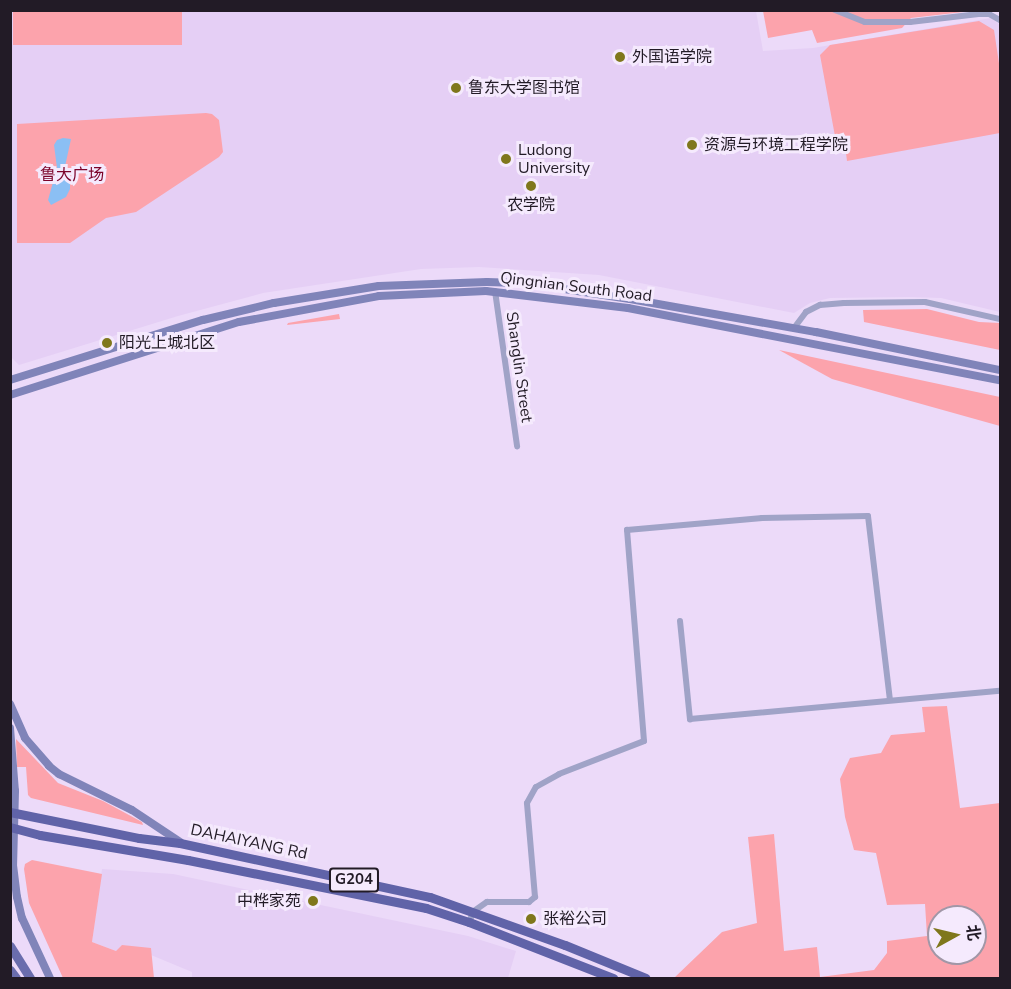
<!DOCTYPE html>
<html>
<head>
<meta charset="utf-8">
<style>
	body { margin:0 }
	#map { position:relative; width:1011px; height:989px; overflow:hidden; background:#ecdaf9; font-family:"Nunito Sans","Noto Sans SC",sans-serif }
	div>[style] { position:absolute }
	[style*='--x'] { left:calc(var(--x)*1px); top:calc(var(--y)*1px); width:calc(var(--w)*1px); rotate:calc(var(--a)*1deg) }
	.built>* { inset:0; background:#e5cff5 }
	.green>* { inset:0; background:#fca3ac; transform-origin:0 0 }
	.water>* { inset:0; background:#8bbff4 }
	.minor>* { height:6px; margin:-3px; padding:0 3px; transform-origin:3px; border-radius:3px; background:#a0a3c7 }
	.secondary>* { height:8px; margin:-4px; padding:0 4px; transform-origin:4px; border-radius:4px; background:#8084b9 }
	.primary>* { height:9px; margin:-4.5px; padding:0 4.5px; transform-origin:4.5px; border-radius:4.5px; background:#6a6dad }
	.trunk>* { height:9px; margin:-4.5px; padding:0 4.5px; transform-origin:4.5px; border-radius:4.5px; background:#6063a8 }
	.dots>* { width:16px; height:16px; translate:-50% -50%; box-sizing:border-box; border:3px solid #f5eafd; border-radius:50% }
	span { translate:-50% -50%; white-space:nowrap; text-align:center; line-height:1.15; -webkit-text-stroke:6px #f5eafd; paint-order:stroke }
	.shield-label span { padding:2px 4px; background:#f5eafd; border:2px solid; border-radius:4px; -webkit-text-stroke-width:0 }
	.shield-label { font-size:15px; color:#221b26; font-weight:700 }
	.poi-label { font-size:16px; color:#221b26 }
	.left { translate:0 -50%; text-align:left }
	.right { translate:-100% -50%; text-align:right }
	.park-label { font-size:16px; color:#7b032a }
	.street-label { font-size:16px; color:#221b26 }
	.frame { position:absolute; inset:0; border:12px solid #221b26; pointer-events:none }
	.north { position:absolute; left:927px; top:905px; width:60px; height:60px; box-sizing:border-box; background:#f5eafd; border:2px solid #a197a7; border-radius:50%; rotate:82deg; font-size:16px; font-weight:700; line-height:24px; text-align:center; color:#221b26 }
	.north::after { content:''; display:block; margin:auto; width:21px; height:27px; background:#7f771c; clip-path:polygon(50% 0,100% 100%,50% 72%,0 100%) }
</style>
</head>
<body>
<div id="map">
	<div class="built">
		<i style="clip-path:polygon(10px 11px,756px 11px,763px 51px,813px 48px,991px 18px,999px 24px,1000px 33px,1000px 312px,941px 298px,909px 297px,830px 298px,810px 303px,794px 313px,599px 275px,479px 267px,421px 269px,263px 293px,178px 316px,19px 365px,10px 356px)"></i>
		<i style="clip-path:polygon(102px 869px,173px 874px,468px 936px,516px 951px,508px 978px,192px 978px,192px 972px,151px 955px,150px 948px,116px 951px,92px 942px)"></i>
	</div>
	<div class="green">
		<i style="left:13px;top:11px;width:169px;height:34px"></i>
		<i style="clip-path:polygon(763px 11px,972px 11px,911px 18px,902px 28px,817px 43px,812px 30px,768px 38px)"></i>
		<i style="clip-path:polygon(979px 21px,994px 30px,1000px 70px,1000px 133px,847px 161px,845px 145px,837px 147px,820px 55px,830px 45px)"></i>
		<i style="clip-path:polygon(206px 113px,212px 114px,219px 120px,223px 152px,219px 157px,136px 212px,106px 218px,70px 243px,17px 243px,17px 124px)"></i>
		<i style="clip-path:polygon(927px 309px,979px 322px,1000px 323px,1000px 350px,864px 322px,863px 310px)"></i>
		<i style="clip-path:polygon(339px 314px,340px 319px,287px 325px,288px 323px)"></i>
		<i style="clip-path:polygon(779px 350px,1000px 397px,1000px 426px,832px 379px)"></i>
		<i style="clip-path:polygon(evenodd,947px 706px,960px 808px,1000px 803px,1000px 978px,674px 978px,722px 932px,757px 923px,748px 837px,774px 834px,784px 951px,817px 947px,820px 977px,874px 970px,887px 953px,887px 941px,927px 936px,925px 904px,887px 905px,876px 853px,854px 850px,845px 817px,840px 779px,850px 758px,881px 753px,891px 735px,925px 732px,922px 707px,947px 706px,939px 917px,975px 917px,975px 953px,939px 953px,939px 917px)"></i>
		<i style="clip-path:polygon(16px 739px,58px 783px,103px 801px,142px 822px,143px 825px,31px 798px,28px 795px,26px 767px,17px 767px)"></i>
		<i style="clip-path:polygon(32px 860px,102px 874px,92px 942px,116px 951px,122px 945px,151px 948px,154px 978px,63px 978px,29px 903px,24px 869px,25px 864px)"></i>
	</div>
	<div class="water">
		<i style="clip-path:polygon(63px 138px,71px 139px,64px 171px,70px 182px,70px 189px,66px 197px,51px 205px,48px 200px,57px 168px,54px 145px,57px 140px)"></i>
	</div>
	<div class="minor">
		<i style="--x:835;--y:10;--w:32;--a:22"></i>
		<i style="--x:865;--y:22;--w:45;--a:0"></i>
		<i style="--x:910;--y:22;--w:69;--a:-6.6"></i>
		<i style="--x:979;--y:14;--w:10;--a:0"></i>
		<i style="--x:989;--y:14;--w:13;--a:29"></i>
		<i style="--x:495;--y:291;--w:157;--a:81.9"></i>
		<i style="--x:794;--y:328;--w:20;--a:-53"></i>
		<i style="--x:806;--y:312;--w:16;--a:-27"></i>
		<i style="--x:820;--y:305;--w:24;--a:-5"></i>
		<i style="--x:844;--y:303;--w:81;--a:-0.7"></i>
		<i style="--x:925;--y:302;--w:77;--a:12.8"></i>
		<i style="--x:680;--y:621;--w:99;--a:84.2"></i>
		<i style="--x:690;--y:719;--w:311;--a:-5.2"></i>
		<i style="--x:469;--y:922;--w:12;--a:-66"></i>
		<i style="--x:474;--y:911;--w:16;--a:-35"></i>
		<i style="--x:487;--y:902;--w:42;--a:0"></i>
		<i style="--x:529;--y:902;--w:8;--a:-40"></i>
		<i style="--x:535;--y:897;--w:94;--a:-94.9"></i>
		<i style="--x:527;--y:803;--w:18;--a:-61"></i>
		<i style="--x:536;--y:787;--w:26;--a:-29"></i>
		<i style="--x:559;--y:774;--w:91;--a:-21.2"></i>
		<i style="--x:644;--y:741;--w:212;--a:-94.6"></i>
		<i style="--x:627;--y:530;--w:136;--a:-5.1"></i>
		<i style="--x:762;--y:518;--w:106;--a:-1.1"></i>
		<i style="--x:868;--y:516;--w:185;--a:83.2"></i>
	</div>
	<div class="secondary">
		<i style="--x:10;--y:380;--w:202;--a:-17.3"></i>
		<i style="--x:203;--y:320;--w:73;--a:-13.5"></i>
		<i style="--x:274;--y:303;--w:106;--a:-9.2"></i>
		<i style="--x:379;--y:286;--w:108;--a:-2.1"></i>
		<i style="--x:487;--y:282;--w:38;--a:2"></i>
		<i style="--x:525;--y:283;--w:106;--a:8.7"></i>
		<i style="--x:630;--y:299;--w:189;--a:10.1"></i>
		<i style="--x:816;--y:332;--w:188;--a:11.7"></i>
		<i style="--x:10;--y:395;--w:240;--a:-17.7"></i>
		<i style="--x:239;--y:322;--w:142;--a:-10.5"></i>
		<i style="--x:379;--y:296;--w:107;--a:-2.7"></i>
		<i style="--x:486;--y:291;--w:143;--a:6.8"></i>
		<i style="--x:628;--y:308;--w:379;--a:11"></i>
		<i style="--x:10;--y:704;--w:37;--a:66"></i>
		<i style="--x:25;--y:738;--w:37;--a:49"></i>
		<i style="--x:49;--y:766;--w:13;--a:39"></i>
		<i style="--x:59;--y:774;--w:81;--a:26.3"></i>
		<i style="--x:132;--y:810;--w:58;--a:33.7"></i>
		<i style="--x:10;--y:728;--w:63;--a:85.5"></i>
		<i style="--x:15;--y:791;--w:74;--a:91.5"></i>
		<i style="--x:13;--y:865;--w:32;--a:83"></i>
		<i style="--x:17;--y:897;--w:22;--a:77"></i>
		<i style="--x:22;--y:918;--w:66;--a:65"></i>
	</div>
	<div class="primary">
		<i style="--x:10;--y:946;--w:38;--a:58"></i>
		<i style="--x:10;--y:970;--w:10;--a:53"></i>
	</div>
	<div class="trunk">
		<i style="--x:10;--y:812;--w:132;--a:11.4"></i>
		<i style="--x:139;--y:838;--w:41;--a:7"></i>
		<i style="--x:180;--y:843;--w:256;--a:12.2"></i>
		<i style="--x:430;--y:897;--w:143;--a:19.6"></i>
		<i style="--x:565;--y:945;--w:87;--a:22.2"></i>
		<i style="--x:10;--y:827;--w:31;--a:15"></i>
		<i style="--x:40;--y:835;--w:150;--a:9.6"></i>
		<i style="--x:188;--y:860;--w:243;--a:11.4"></i>
		<i style="--x:426;--y:908;--w:45;--a:18"></i>
		<i style="--x:469;--y:922;--w:155;--a:21.3"></i>
	</div>
	<div class="dots">
		<i style="left:620px;top:57px;background:#7f771c"></i>
		<i style="left:456px;top:88px;background:#7f771c"></i>
		<i style="left:692px;top:145px;background:#7f771c"></i>
		<i style="left:506px;top:159px;background:#7f771c"></i>
		<i style="left:531px;top:186px;background:#7f771c"></i>
		<i style="left:107px;top:343px;background:#7f771c"></i>
		<i style="left:313px;top:901px;background:#7f771c"></i>
		<i style="left:531px;top:919px;background:#7f771c"></i>
	</div>
	<div class="shield-label">
		<span style="left:354px;top:880px">G204</span>
	</div>
	<div class="poi-label">
		<span class="left" style="left:632px;top:57px">外国语学院</span>
		<span class="left" style="left:468px;top:88px">鲁东大学图书馆</span>
		<span class="left" style="left:704px;top:145px">资源与环境工程学院</span>
		<span class="left" style="left:518px;top:159px">Ludong<br>University</span>
		<span style="left:531px;top:205px">农学院</span>
		<span class="left" style="left:119px;top:343px">阳光上城北区</span>
		<span class="right" style="left:301px;top:901px">中桦家苑</span>
		<span class="left" style="left:543px;top:919px">张裕公司</span>
	</div>
	<div class="park-label">
		<span style="left:72px;top:175px">鲁大广场</span>
	</div>
	<div class="street-label">
		<span style="left:576px;top:287px;rotate:7deg">Qingnian South Road</span>
		<span style="left:519px;top:367px;rotate:82deg">Shanglin Street</span>
		<span style="left:249px;top:842px;rotate:12deg">DAHAIYANG Rd</span>
	</div>
	<div class="frame"></div>
	<div class="north">北</div>
</div>
</body>
</html>
